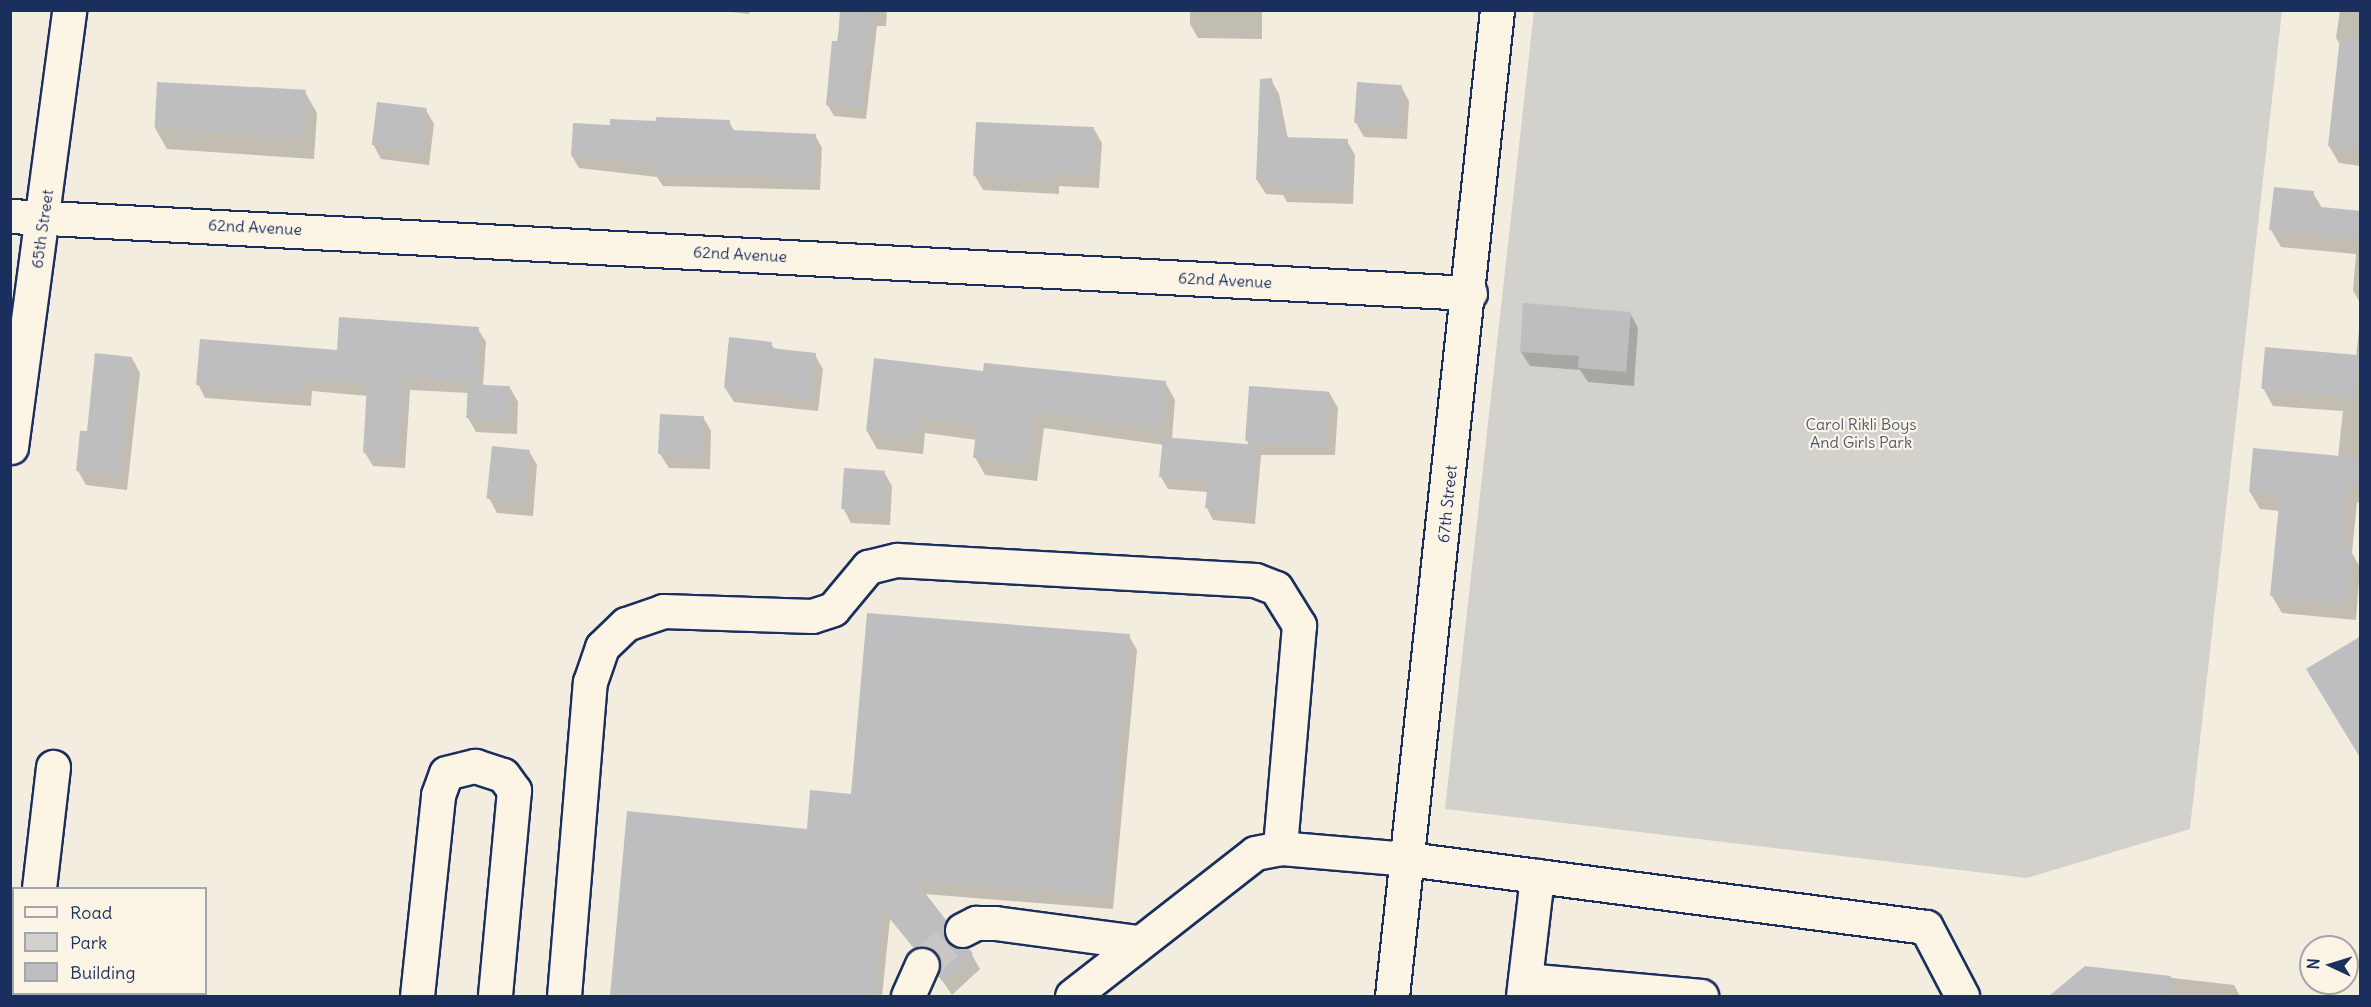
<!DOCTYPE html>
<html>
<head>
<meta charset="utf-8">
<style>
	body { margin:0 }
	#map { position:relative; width:2371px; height:1007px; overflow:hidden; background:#f3ede0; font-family:Delius,sans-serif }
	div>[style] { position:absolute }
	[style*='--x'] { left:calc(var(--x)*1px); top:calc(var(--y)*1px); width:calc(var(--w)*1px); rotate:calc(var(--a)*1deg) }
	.green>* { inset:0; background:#d3d1cc }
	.shadow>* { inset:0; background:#0003 }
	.building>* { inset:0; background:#bebec0; transform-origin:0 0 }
	.minor-tunnel>* { height:33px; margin-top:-16.5px; transform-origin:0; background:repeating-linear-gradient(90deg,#c8c7c6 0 33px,transparent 0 49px) }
	.roads { filter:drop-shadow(2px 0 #1b2f5e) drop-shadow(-2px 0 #1b2f5e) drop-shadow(0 2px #1b2f5e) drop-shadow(0 -2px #1b2f5e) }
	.minor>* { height:33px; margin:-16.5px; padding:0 16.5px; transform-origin:16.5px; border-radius:16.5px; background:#fcf5e5 }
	span { translate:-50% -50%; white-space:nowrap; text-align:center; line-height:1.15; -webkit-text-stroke:4.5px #fcf5e5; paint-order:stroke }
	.street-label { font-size:16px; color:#1b2f5e }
	.park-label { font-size:16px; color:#49587a }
	.frame { position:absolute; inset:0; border:12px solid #1b2f5e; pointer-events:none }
	.legend { position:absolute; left:12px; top:887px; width:195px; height:108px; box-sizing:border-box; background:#fcf5e5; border:2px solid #a2a6af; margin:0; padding:8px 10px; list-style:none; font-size:18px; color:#1b2f5e }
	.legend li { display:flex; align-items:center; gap:12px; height:30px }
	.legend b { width:30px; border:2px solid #a2a6af }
	.north { position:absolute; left:2299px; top:935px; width:60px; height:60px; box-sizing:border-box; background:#fcf5e5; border:2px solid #a2a6af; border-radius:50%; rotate:274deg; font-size:16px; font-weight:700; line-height:24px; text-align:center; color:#1b2f5e }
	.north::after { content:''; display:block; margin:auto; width:21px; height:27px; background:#1b2f5e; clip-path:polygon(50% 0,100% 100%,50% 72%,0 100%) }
</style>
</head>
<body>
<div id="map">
	<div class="green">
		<i style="clip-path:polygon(1534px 11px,2282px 11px,2190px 829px,2027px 878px,1445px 809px)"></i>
	</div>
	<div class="shadow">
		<i style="clip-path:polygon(712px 10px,750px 10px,749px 14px)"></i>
		<i style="clip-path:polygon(842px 10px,887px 10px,886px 26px,877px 26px,866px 119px,834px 116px,827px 104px)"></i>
		<i style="clip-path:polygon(1190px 10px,1262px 10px,1262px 39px,1198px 38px,1190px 24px)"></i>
		<i style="clip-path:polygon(2340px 10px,2360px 10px,2360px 166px,2339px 163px,2329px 146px,2341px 46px,2336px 38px)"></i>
		<i style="clip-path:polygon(1271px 80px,1279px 94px,1288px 139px,1347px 141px,1355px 155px,1353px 204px,1287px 202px,1283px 195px,1266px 194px,1257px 180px)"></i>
		<i style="clip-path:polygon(1401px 86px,1409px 101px,1407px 139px,1364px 137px,1356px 123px)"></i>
		<i style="clip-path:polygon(305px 92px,317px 113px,314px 159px,167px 149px,155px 128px)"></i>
		<i style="clip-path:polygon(426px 110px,434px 124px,429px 165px,381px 159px,373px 144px)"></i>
		<i style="clip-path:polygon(729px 122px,735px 132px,815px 135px,822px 148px,820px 190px,663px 186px,657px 177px,579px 168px,572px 156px,611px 127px)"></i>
		<i style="clip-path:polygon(1094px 129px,1102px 143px,1099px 188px,1059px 186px,1059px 194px,983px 190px,975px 176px)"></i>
		<i style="clip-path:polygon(2313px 193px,2322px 208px,2360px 213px,2360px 303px,2353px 290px,2356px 254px,2281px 247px,2271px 230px)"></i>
		<i style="clip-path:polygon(1630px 313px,1638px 328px,1634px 386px,1588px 382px,1580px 370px,1530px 366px,1521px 352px)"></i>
		<i style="clip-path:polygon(2360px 320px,2360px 503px,2357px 502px,2352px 553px,2360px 567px,2356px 620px,2282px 613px,2272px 596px,2280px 511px,2260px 509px,2250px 492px,2338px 457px,2343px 411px,2273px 406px,2263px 388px,2356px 357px)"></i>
		<i style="clip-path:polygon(478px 329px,486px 342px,483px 386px,510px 388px,518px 402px,517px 434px,476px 432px,468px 418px,469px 393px,410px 390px,405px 468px,373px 466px,365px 453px,368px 396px,312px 391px,311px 406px,205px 398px,198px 384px,338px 352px)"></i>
		<i style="clip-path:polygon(771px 344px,775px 350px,815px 355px,823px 369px,818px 411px,734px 402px,725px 388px)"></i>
		<i style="clip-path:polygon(132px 358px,140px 373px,127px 490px,86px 485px,78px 471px,88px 433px)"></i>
		<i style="clip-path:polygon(984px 372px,1165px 382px,1175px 400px,1172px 439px,1249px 446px,1247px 441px,1330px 394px,1338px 408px,1335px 455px,1261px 455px,1255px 524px,1213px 520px,1207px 508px,1208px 492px,1168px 489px,1161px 477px,1164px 445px,1044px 428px,1037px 481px,985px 475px,975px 457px,977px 440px,925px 433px,923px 454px,877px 449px,867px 431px)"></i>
		<i style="clip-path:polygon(703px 417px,711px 431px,710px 469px,669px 468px,660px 454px)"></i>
		<i style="clip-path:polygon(529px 451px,537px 465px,533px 516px,497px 513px,489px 498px)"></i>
		<i style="clip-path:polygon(884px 472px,892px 486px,890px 525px,851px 523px,843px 508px)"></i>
		<i style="clip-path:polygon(1129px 636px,1137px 650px,1113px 909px,924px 894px,954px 936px,953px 948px,972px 955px,980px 969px,952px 995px,939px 976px,942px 964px,925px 962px,890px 919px,882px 996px,612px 996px,628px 813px,809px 830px,852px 796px)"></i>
		<i style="clip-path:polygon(2086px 968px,2234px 985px,2240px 996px,2051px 996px)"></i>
	</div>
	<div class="building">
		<i style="clip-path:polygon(840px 10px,871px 10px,861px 108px,826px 105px,832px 41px,838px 41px)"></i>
		<i style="clip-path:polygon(2340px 37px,2361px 38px,2361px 150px,2328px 146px)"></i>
		<i style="clip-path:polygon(1272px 78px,1283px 137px,1348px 139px,1346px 190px,1277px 188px,1278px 181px,1256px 180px,1260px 79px)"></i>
		<i style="left:157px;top:82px;width:149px;height:46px;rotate:3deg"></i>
		<i style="left:1357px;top:82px;width:45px;height:41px;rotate:4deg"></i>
		<i style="left:377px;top:102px;width:50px;height:43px;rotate:7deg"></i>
		<i style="clip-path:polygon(656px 117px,730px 120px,730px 130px,816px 134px,814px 178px,654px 174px,654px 165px,571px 156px,573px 123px,610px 125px,610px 119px,656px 121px)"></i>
		<i style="clip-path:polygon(976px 122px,1094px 127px,1092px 174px,1052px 173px,1051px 180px,973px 176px)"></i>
		<i style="clip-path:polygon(2274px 187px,2314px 191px,2312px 206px,2361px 211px,2361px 239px,2269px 230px)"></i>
		<i style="clip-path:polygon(1523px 303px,1631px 312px,1626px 372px,1578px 368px,1579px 356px,1520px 352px)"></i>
		<i style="clip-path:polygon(339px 317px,479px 327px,476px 381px,403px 377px,398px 455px,363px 453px,367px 383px,305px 378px,304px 393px,196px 385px,200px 339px,337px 350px)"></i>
		<i style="clip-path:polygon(729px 337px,772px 342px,771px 348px,816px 353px,811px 398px,724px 388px)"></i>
		<i style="left:2265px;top:347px;width:96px;height:42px;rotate:5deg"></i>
		<i style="clip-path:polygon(95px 353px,132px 357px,120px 476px,76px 471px,80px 431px,87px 431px)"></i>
		<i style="clip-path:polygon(874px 358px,983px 371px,984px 363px,1166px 381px,1162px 429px,1034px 411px,1027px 464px,973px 458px,977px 424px,916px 417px,913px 437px,866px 431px)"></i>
		<i style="left:468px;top:384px;width:42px;height:34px;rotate:3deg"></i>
		<i style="left:1249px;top:386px;width:81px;height:55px;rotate:4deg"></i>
		<i style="left:660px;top:414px;width:44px;height:40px;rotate:3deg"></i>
		<i style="clip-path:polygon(1163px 437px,1257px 445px,1249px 513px,1205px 508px,1208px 482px,1159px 477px)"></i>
		<i style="left:492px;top:446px;width:38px;height:53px;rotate:6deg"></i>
		<i style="clip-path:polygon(2253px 448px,2361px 458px,2361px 487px,2347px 486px,2342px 549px,2352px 550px,2347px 603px,2270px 596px,2280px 495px,2249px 492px)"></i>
		<i style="left:844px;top:468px;width:41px;height:41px;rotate:4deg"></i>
		<i style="clip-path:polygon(867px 613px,1130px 634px,1105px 895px,915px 880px,946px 920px,946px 939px,952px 946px,968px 947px,973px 954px,943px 982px,938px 976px,941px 964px,937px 954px,929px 948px,915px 948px,883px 907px,873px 996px,610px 996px,627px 811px,807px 829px,810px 790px,851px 794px)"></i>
		<i style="clip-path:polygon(2361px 636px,2361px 759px,2306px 669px)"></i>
		<i style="clip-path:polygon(2085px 966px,2171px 976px,2170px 996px,2049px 996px)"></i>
	</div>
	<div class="minor-tunnel">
		<i style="--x:922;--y:965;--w:53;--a:-41.2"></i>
	</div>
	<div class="roads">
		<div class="minor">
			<i style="--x:10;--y:216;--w:1462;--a:3.02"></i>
			<i style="--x:11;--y:447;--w:441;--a:-82.4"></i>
			<i style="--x:39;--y:888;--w:122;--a:-83.4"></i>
			<i style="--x:962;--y:930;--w:16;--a:-27"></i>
			<i style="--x:976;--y:923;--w:19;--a:0"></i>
			<i style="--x:995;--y:923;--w:144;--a:7.6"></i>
			<i style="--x:1525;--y:980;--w:177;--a:5.2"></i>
			<i style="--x:27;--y:996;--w:2;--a:-63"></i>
			<i style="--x:417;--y:996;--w:202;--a:-84"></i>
			<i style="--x:438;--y:795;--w:23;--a:-70"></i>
			<i style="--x:446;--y:773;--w:30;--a:-14"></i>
			<i style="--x:475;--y:766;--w:29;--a:18"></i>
			<i style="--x:503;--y:775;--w:19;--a:54"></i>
			<i style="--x:514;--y:790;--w:207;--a:95.3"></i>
			<i style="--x:564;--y:996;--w:315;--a:-85.3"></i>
			<i style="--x:590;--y:682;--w:37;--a:-71"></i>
			<i style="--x:602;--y:647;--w:33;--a:-44"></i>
			<i style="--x:626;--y:624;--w:39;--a:-19"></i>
			<i style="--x:663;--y:611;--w:149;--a:1.9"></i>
			<i style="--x:812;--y:616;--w:22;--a:-18"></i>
			<i style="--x:833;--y:609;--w:55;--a:-50.2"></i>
			<i style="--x:868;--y:567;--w:30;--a:-14"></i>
			<i style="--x:897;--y:560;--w:359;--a:3.2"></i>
			<i style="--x:1255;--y:580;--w:22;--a:21"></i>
			<i style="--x:1276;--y:588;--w:44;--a:58.1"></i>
			<i style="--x:1299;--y:625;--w:224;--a:94.9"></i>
			<i style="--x:908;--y:996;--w:34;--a:-66"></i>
			<i style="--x:1072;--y:996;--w:232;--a:-38"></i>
			<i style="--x:1255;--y:853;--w:25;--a:-11"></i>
			<i style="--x:1280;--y:848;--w:128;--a:4.9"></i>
			<i style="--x:1408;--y:859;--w:522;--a:7.48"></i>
			<i style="--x:1926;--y:927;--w:78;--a:62.4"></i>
			<i style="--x:1392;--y:996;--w:992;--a:-83.92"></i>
			<i style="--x:1523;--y:996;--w:121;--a:-83.3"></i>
		</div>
	</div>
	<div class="street-label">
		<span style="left:255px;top:227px;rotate:3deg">62nd Avenue</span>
		<span style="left:42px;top:229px;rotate:-82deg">65th Street</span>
		<span style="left:740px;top:254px;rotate:3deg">62nd Avenue</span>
		<span style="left:1225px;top:280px;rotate:3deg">62nd Avenue</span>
		<span style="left:1447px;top:504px;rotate:-84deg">67th Street</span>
	</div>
	<div class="park-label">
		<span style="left:1861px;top:433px">Carol Rikli Boys<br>And Girls Park</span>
	</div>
	<div class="frame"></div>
	<ul class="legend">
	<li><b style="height:8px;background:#fcf5e5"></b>Road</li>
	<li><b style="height:16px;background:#d3d1cc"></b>Park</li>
	<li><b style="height:16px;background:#bebec0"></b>Building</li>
	</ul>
	<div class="north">N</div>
</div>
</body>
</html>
